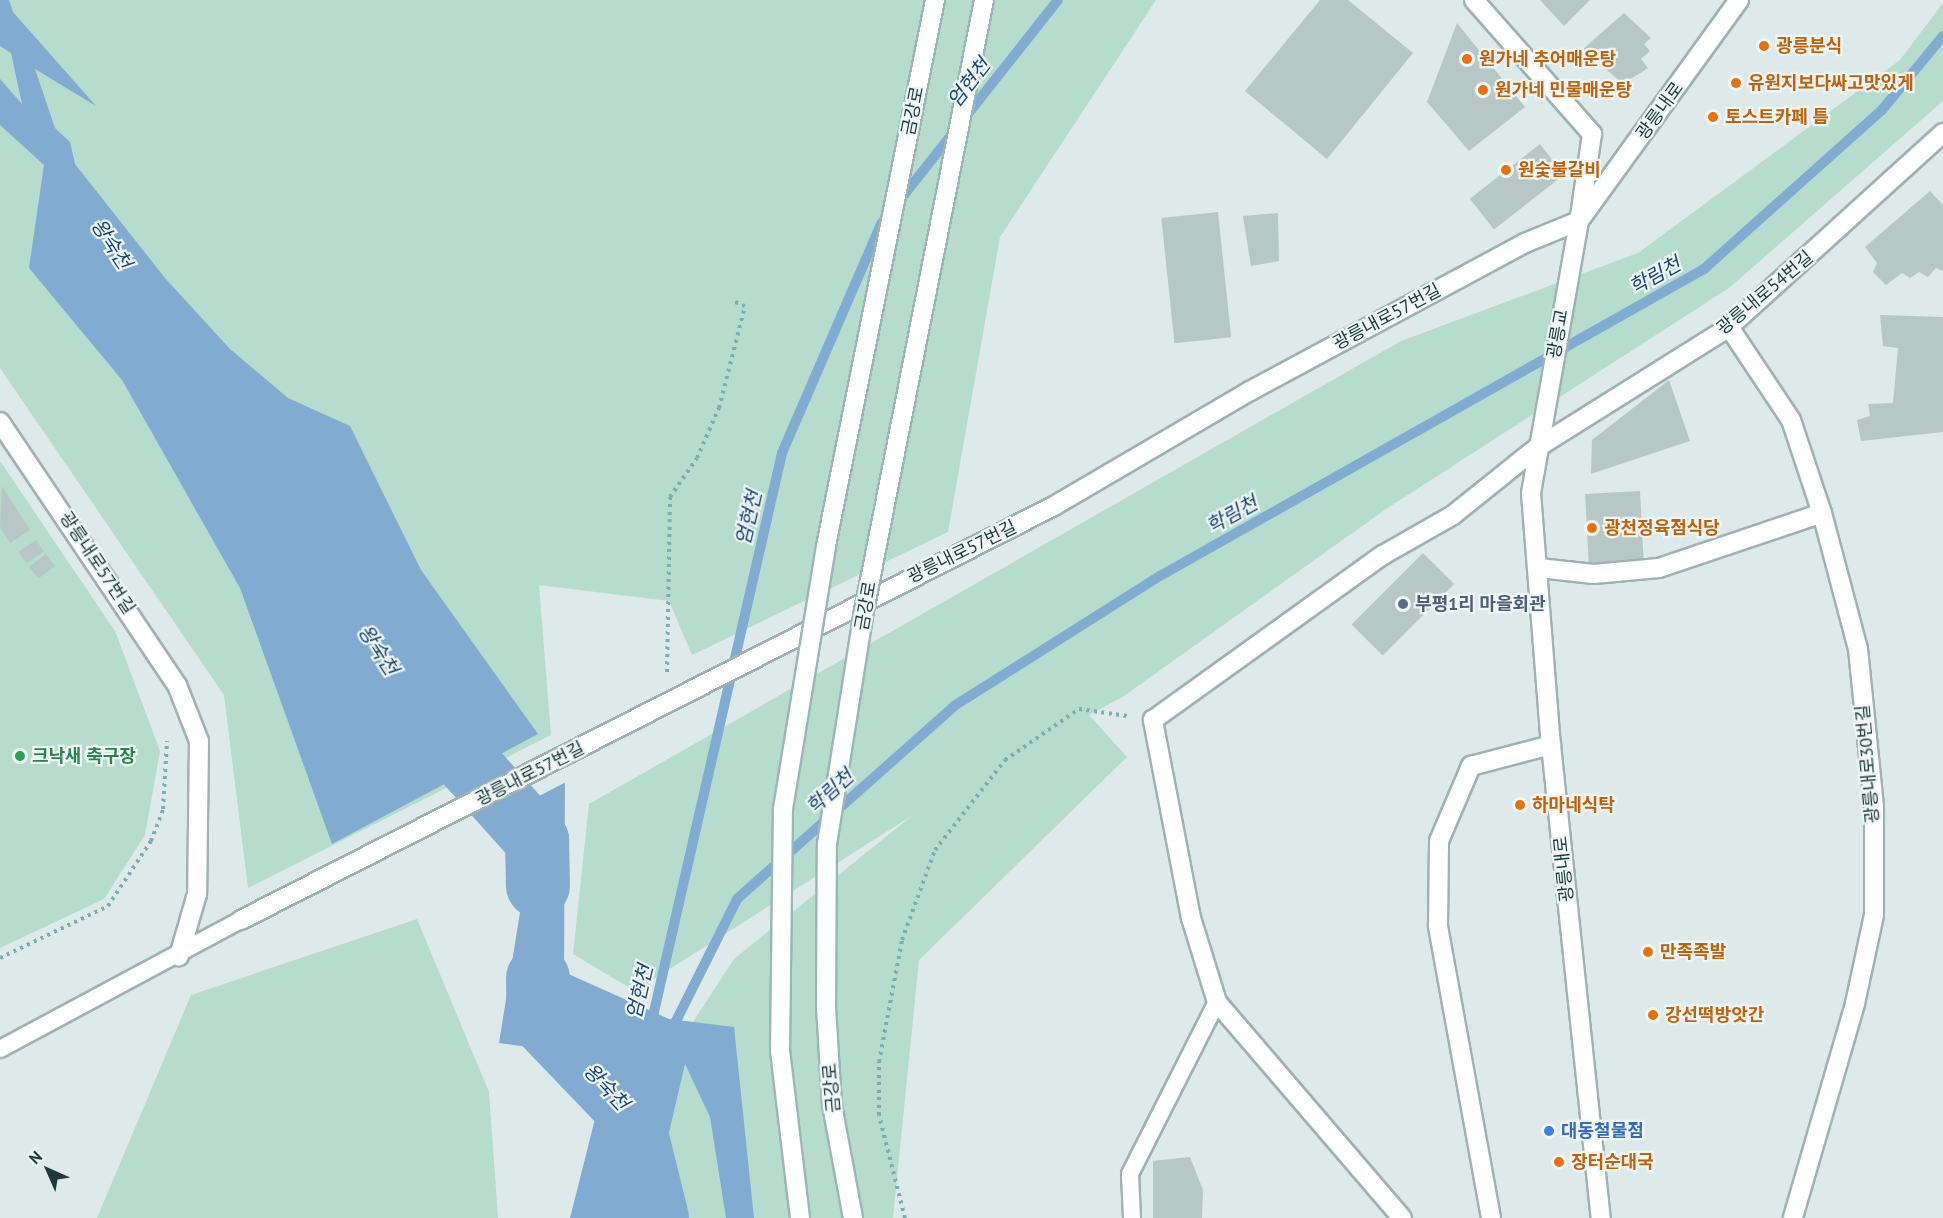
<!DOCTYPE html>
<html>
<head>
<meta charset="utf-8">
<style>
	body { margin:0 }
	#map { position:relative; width:1943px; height:1218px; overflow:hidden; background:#ddeae9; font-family:"PT Sans","Noto Sans KR",sans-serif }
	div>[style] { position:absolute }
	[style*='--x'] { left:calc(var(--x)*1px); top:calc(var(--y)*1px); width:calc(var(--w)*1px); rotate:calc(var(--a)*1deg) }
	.green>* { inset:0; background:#b5dccd }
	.water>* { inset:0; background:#82abd2 }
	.pier>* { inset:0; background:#ddeae9 }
	.stream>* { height:10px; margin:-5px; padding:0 5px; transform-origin:5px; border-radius:5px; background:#82abd2 }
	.river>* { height:64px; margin:-32px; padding:0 32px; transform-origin:32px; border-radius:32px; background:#82abd2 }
	.building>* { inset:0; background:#b6c7c6; transform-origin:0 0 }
	.path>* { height:4px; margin-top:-2px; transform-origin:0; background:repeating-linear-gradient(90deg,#7dadaf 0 3px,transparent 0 7.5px) }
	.roads { filter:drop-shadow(2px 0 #a0b1b1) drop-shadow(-2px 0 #a0b1b1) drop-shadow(0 2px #a0b1b1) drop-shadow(0 -2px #a0b1b1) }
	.lane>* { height:16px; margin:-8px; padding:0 8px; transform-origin:8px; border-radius:8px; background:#fff }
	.street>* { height:18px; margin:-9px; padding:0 9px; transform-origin:9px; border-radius:9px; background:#fff }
	.secondary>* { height:18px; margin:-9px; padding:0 9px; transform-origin:9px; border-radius:9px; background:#fff }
	.bridges { filter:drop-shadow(2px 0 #9cb6b5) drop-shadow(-2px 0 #9cb6b5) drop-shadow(0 2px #9cb6b5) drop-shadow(0 -2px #9cb6b5) }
	.secondary-bridge>* { height:18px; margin:-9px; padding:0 9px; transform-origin:9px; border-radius:9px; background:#fff }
	.dots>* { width:16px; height:16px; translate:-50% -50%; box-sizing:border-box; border:3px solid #eef7f5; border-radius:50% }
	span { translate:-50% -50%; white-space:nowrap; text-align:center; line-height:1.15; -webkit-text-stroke:4.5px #eef7f5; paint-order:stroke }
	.food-label { font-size:18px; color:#c56008; font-weight:700 }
	.left { translate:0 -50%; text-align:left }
	.street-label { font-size:18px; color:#1f383a }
	.service-label { font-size:18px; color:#4e5e75; font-weight:700 }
	.leisure-label { font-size:18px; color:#27864d; font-weight:700 }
	.shop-label { font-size:18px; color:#366cbe; font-weight:700 }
	.water-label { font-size:20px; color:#184677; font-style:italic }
	.north { position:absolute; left:18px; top:1140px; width:60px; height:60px; -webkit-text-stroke:4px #eef7f5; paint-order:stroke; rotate:315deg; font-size:16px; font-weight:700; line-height:24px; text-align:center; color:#1f383a }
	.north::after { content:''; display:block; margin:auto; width:21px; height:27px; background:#1f383a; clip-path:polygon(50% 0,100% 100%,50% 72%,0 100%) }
</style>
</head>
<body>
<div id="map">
	<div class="green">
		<i style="clip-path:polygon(0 0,1156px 0,1000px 237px,948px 532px,692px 655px,669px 601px,539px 585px,551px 735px,248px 888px,224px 695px,0 368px)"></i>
		<i style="clip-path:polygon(1943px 3px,1943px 101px,1729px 288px,1386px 509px,1124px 696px,1089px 715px,1127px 757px,919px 960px,893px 1218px,631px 1218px,674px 1051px,734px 959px,913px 815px,635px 991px,573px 954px,589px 804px,1401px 341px,1638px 253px,1900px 60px)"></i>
		<i style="clip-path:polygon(0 461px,115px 631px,160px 751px,145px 835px,104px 899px,0 948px)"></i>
		<i style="clip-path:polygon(417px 919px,489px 1092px,498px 1218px,97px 1218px,191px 995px)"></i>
	</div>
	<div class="water">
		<i style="clip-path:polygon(0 0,9px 0,13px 12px,96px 106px,35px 69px,55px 128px,70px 142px,75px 164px,165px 278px,230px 349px,288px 398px,350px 426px,421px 570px,538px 734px,332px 844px,240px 588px,122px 380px,29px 268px,44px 165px,0 125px,0 79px,22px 104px,11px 53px,0 46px)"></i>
		<i style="clip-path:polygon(565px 775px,564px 972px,669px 1019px,734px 1027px,754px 1218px,726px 1218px,710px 1117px,685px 1064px,649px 1218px,570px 1218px,599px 1103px,587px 1055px,499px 1043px,521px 906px,501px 813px)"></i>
	</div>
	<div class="pier">
		<i style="clip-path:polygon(563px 773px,568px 781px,499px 817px,500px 810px)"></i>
	</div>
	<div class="stream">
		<i style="--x:651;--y:1025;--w:587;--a:-77.1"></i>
		<i style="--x:782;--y:453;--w:249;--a:-66.6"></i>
		<i style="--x:881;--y:224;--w:285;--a:-51.7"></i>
		<i style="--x:671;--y:1031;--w:148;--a:-63.4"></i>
		<i style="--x:737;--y:899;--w:290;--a:-41.6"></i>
		<i style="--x:954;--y:706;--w:244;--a:-32.3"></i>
		<i style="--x:1160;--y:576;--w:625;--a:-29.44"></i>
		<i style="--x:1704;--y:269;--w:239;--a:-41.8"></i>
		<i style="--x:1882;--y:110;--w:96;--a:-50.5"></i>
	</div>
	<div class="river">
		<i style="--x:413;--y:702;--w:186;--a:48.1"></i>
		<i style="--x:537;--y:840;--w:46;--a:88.8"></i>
		<i style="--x:538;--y:978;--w:39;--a:89"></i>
		<i style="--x:539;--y:1017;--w:133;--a:46.2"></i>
		<i style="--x:631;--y:1113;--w:108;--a:76.1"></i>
	</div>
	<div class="building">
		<i style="clip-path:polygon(1320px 0,1348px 0,1413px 53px,1327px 159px,1245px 91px)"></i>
		<i style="clip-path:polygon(1540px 0,1590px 0,1564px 26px)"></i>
		<i style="clip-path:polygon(1624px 13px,1651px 38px,1644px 44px,1650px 51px,1641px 59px,1648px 68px,1623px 84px,1583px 49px)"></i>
		<i style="clip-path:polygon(1457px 23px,1525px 107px,1469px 151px,1427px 102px)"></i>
		<i style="left:1540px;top:144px;width:39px;height:89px;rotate:52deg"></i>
		<i style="clip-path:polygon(1930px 191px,1943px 205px,1943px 271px,1936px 268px,1928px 277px,1919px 272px,1910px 278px,1902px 273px,1886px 285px,1873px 272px,1877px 263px,1865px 247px)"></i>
		<i style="left:1218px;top:212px;width:126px;height:57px;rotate:84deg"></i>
		<i style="clip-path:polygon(1278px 213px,1279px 261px,1251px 266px,1243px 216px)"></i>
		<i style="clip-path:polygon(1880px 315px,1943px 317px,1943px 432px,1861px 441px,1857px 420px,1870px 416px,1868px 404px,1893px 403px,1898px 348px,1883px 346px)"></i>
		<i style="clip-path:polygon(1669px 380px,1690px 441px,1591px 474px,1592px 440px)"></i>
		<i style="clip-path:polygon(2px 486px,30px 530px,10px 543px,0 527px)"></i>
		<i style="left:1640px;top:491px;width:70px;height:55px;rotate:87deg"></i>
		<i style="left:36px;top:540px;width:14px;height:21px;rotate:56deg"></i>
		<i style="left:1423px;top:553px;width:44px;height:101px;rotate:45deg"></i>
		<i style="left:46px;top:554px;width:15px;height:21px;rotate:53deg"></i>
		<i style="clip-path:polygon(1190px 1157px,1203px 1190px,1202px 1218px,1153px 1218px,1153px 1161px)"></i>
	</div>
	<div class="path">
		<i style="--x:667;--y:672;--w:175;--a:-89"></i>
		<i style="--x:670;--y:497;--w:47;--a:-55.3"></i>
		<i style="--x:697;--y:458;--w:55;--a:-66.3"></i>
		<i style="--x:719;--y:408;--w:105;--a:-75.7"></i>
		<i style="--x:745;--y:306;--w:11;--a:-158"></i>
		<i style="--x:0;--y:958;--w:120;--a:-25.7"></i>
		<i style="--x:108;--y:906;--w:78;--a:-56.5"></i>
		<i style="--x:151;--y:841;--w:34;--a:-69"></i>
		<i style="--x:163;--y:809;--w:68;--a:-86.6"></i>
		<i style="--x:905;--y:1218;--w:106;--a:-104.2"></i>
		<i style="--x:879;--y:1115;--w:53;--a:-90"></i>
		<i style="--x:879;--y:1062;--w:124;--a:-79.3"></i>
		<i style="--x:902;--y:940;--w:96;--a:-69.9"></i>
		<i style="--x:935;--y:850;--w:114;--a:-52.1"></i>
		<i style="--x:1005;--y:760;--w:90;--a:-34.6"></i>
		<i style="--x:1079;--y:709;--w:49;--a:8.1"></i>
	</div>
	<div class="roads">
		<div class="lane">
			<i style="--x:0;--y:1049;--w:273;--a:-28.2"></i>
			<i style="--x:1132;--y:1218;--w:44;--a:-92.6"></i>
			<i style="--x:1130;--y:1174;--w:193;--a:-63.2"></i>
		</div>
		<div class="street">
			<i style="--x:1579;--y:221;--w:276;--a:100"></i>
			<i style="--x:1531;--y:493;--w:253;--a:85.5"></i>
			<i style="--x:1551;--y:745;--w:476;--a:84"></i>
			<i style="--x:1729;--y:327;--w:112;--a:56.3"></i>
			<i style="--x:1791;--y:420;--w:98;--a:71.6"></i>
			<i style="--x:1822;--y:513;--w:141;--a:75.2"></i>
			<i style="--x:1858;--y:649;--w:159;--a:84.2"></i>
			<i style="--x:1874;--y:807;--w:108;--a:90"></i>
			<i style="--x:1874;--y:915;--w:91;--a:102.1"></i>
			<i style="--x:1855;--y:1004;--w:223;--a:106.2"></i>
			<i style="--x:0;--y:422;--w:317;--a:56.1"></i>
			<i style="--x:177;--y:685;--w:60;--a:68.6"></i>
			<i style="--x:199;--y:741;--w:153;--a:90.7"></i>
			<i style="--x:197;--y:894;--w:65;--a:106.2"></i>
			<i style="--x:1539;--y:568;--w:55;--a:6.2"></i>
			<i style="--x:1594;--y:574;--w:65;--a:-5.3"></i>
			<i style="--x:1659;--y:568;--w:172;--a:-18.6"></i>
			<i style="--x:241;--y:920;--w:912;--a:-26.99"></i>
			<i style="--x:1054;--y:506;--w:227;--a:-30.4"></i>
			<i style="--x:1250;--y:391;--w:312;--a:-28.3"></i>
			<i style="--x:1525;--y:243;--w:58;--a:-22.2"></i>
			<i style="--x:1402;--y:1218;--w:284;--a:-130.6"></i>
			<i style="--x:1217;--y:1002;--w:88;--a:-107.2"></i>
			<i style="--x:1191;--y:918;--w:202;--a:-100.9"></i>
			<i style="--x:1153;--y:720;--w:283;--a:-35.7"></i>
			<i style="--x:1383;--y:555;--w:81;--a:-29.7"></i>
			<i style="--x:1453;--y:515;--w:109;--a:-38.7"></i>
			<i style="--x:1538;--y:447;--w:226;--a:-32.1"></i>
			<i style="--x:1729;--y:327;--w:289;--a:-42.2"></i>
			<i style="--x:1491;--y:1218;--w:298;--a:-100.3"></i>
			<i style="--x:1438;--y:925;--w:84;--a:-89.3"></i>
			<i style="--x:1439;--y:841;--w:82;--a:-66.9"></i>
			<i style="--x:1471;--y:766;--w:83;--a:-14.7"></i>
		</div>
		<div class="secondary">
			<i style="--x:1474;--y:0;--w:179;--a:48.6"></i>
			<i style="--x:1592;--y:134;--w:83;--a:98.3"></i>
			<i style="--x:1579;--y:221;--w:273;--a:-54.1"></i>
		</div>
	</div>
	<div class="bridges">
		<div class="secondary-bridge">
			<i style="--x:800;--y:1218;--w:168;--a:-96.8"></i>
			<i style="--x:780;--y:1051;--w:242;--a:-89.3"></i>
			<i style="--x:783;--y:809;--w:266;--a:-80.7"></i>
			<i style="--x:826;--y:546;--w:557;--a:-78.71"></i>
			<i style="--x:853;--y:1218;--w:115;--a:-100.5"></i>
			<i style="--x:832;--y:1105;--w:97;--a:-93.5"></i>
			<i style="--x:826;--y:1008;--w:164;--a:-89.7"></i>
			<i style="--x:827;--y:844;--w:236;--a:-81"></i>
			<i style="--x:864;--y:611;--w:623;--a:-78.89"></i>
		</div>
	</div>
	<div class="dots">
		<i style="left:1764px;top:46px;background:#e8710a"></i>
		<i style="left:1467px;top:59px;background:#e8710a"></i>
		<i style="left:1736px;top:83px;background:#e8710a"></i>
		<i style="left:1483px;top:90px;background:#e8710a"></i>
		<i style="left:1713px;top:117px;background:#e8710a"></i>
		<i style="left:1506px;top:170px;background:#e8710a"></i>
		<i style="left:1592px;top:528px;background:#e8710a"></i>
		<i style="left:1403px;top:604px;background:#5c6f8a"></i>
		<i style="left:20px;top:756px;background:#2e9e5b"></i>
		<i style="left:1520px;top:805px;background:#e8710a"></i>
		<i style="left:1648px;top:952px;background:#e8710a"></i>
		<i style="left:1653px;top:1015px;background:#e8710a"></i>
		<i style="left:1549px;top:1131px;background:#3f7fe0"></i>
		<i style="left:1559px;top:1162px;background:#e8710a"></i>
	</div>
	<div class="food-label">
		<span class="left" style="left:1776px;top:46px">광릉분식</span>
		<span class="left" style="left:1479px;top:59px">원가네 추어매운탕</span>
		<span class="left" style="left:1748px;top:83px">유원지보다싸고맛있게</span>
		<span class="left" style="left:1495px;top:90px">원가네 민물매운탕</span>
		<span class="left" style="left:1725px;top:117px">토스트카페 틈</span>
		<span class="left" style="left:1518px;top:170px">원숯불갈비</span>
		<span class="left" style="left:1604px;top:528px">광천정육점식당</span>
		<span class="left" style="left:1532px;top:805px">하마네식탁</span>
		<span class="left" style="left:1660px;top:952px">만족족발</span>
		<span class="left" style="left:1665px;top:1015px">강선떡방앗간</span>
		<span class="left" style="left:1571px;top:1162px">장터순대국</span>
	</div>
	<div class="street-label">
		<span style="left:913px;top:111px;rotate:-79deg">금강로</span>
		<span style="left:1660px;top:111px;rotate:-54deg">광릉내로</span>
		<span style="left:1765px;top:293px;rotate:-40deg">광릉내로54번길</span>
		<span style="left:1387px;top:317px;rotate:-28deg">광릉내로57번길</span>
		<span style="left:1558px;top:334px;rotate:-80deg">광릉교</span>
		<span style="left:962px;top:552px;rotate:-26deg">광릉내로57번길</span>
		<span style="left:97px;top:563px;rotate:56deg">광릉내로57번길</span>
		<span style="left:866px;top:606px;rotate:-80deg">금강로</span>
		<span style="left:1868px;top:764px;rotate:-95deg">광릉내로30번길</span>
		<span style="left:530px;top:774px;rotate:-27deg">광릉내로57번길</span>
		<span style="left:1564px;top:869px;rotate:-96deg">광릉내로</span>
		<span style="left:832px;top:1088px;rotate:-95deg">금강로</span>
	</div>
	<div class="service-label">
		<span class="left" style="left:1415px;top:604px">부평1리 마을회관</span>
	</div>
	<div class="leisure-label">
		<span class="left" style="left:32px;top:756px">크낙새 축구장</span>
	</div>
	<div class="shop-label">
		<span class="left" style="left:1561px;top:1131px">대동철물점</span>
	</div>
	<div class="water-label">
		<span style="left:969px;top:83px;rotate:-52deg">엄현천</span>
		<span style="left:111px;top:244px;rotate:57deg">왕숙천</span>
		<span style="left:1655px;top:276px;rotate:-29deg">학림천</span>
		<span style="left:1232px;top:515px;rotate:-29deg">학림천</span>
		<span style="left:749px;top:518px;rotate:-77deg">엄현천</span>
		<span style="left:378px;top:650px;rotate:57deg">왕숙천</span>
		<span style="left:830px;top:792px;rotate:-42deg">학림천</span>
		<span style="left:640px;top:992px;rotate:-77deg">엄현천</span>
		<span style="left:606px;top:1087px;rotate:47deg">왕숙천</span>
	</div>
	<div class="north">N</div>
</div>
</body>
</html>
